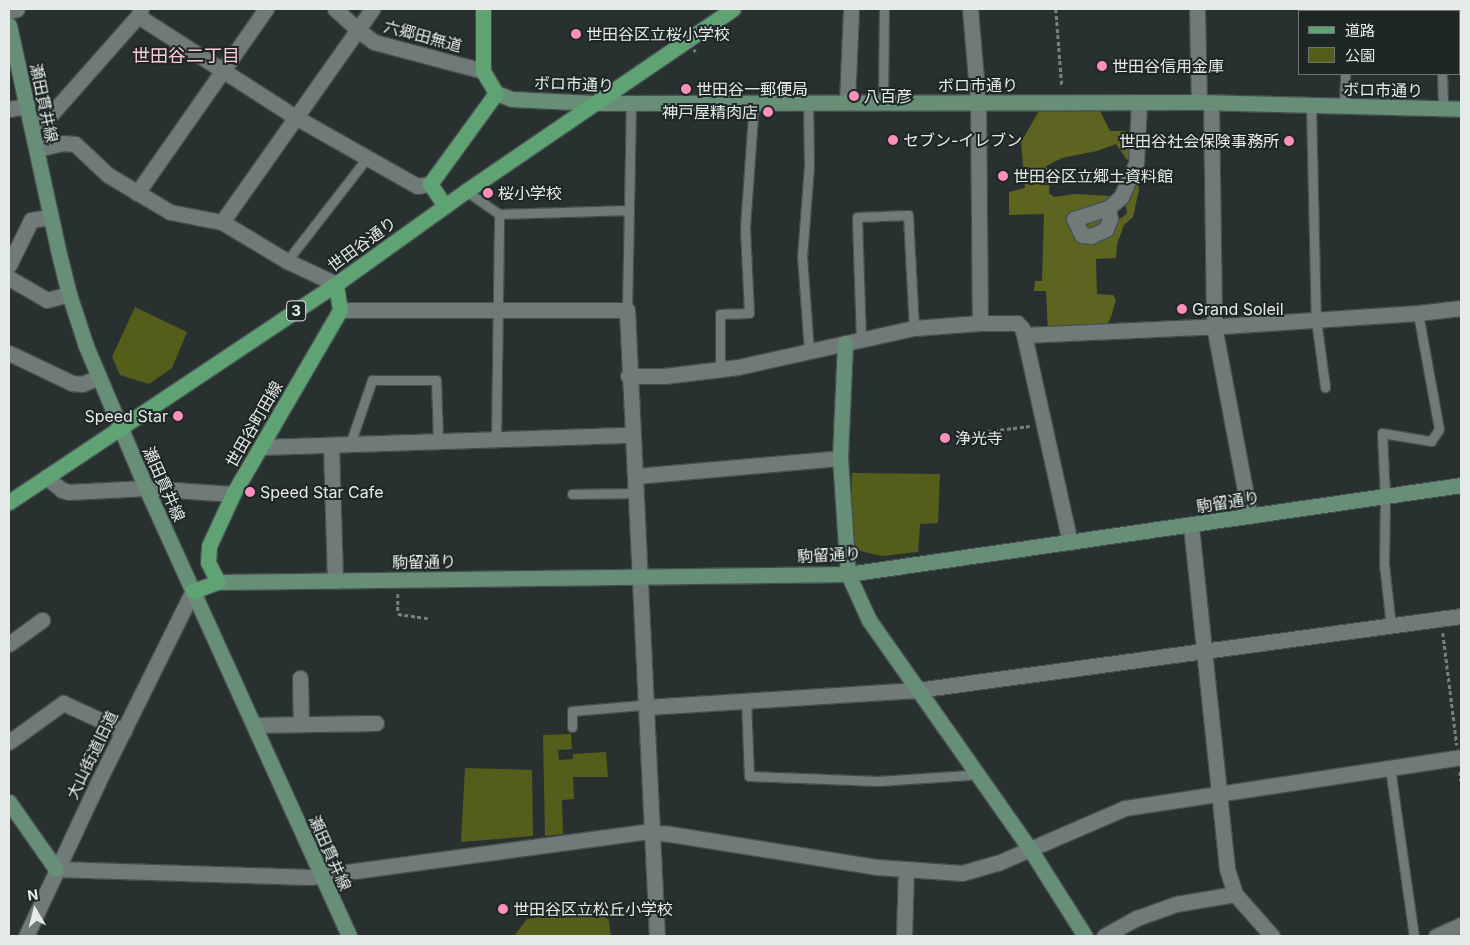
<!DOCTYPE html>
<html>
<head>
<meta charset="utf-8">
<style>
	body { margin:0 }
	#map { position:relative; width:1470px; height:945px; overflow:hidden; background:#283130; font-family:Inter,"Noto Sans JP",sans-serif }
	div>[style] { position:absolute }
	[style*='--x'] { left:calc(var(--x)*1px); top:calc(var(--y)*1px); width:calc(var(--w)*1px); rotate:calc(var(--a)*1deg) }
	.green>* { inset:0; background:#555d1b }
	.forest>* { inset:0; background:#5c641f }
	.path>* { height:2.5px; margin-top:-1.25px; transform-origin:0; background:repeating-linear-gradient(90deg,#798180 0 4px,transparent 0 6.5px) }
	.roads { filter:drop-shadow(1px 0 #47504f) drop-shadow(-1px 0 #47504f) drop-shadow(0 1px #47504f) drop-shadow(0 -1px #47504f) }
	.lane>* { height:9px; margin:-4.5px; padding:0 4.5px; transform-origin:4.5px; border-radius:4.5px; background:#707b79 }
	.street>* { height:15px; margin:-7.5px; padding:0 7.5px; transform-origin:7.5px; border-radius:7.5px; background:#707b79 }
	.secondary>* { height:15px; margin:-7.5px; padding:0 7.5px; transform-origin:7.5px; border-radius:7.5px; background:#678e76 }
	.primary>* { height:15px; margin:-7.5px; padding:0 7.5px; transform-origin:7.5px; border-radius:7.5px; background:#5fa273 }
	.path-bridge>* { height:2.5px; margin-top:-1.25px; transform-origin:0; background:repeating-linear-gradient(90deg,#798180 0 4px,transparent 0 6.5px) }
	.dots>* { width:14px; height:14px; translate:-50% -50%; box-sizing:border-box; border:2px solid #1e2726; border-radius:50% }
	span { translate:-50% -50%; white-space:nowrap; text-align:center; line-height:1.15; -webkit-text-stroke:4px #1e2726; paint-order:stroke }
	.shield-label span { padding:1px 4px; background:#1e2726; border:1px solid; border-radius:4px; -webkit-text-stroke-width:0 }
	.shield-label { font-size:15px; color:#e5ebea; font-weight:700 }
	.poi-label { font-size:16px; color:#e5ebea }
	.left { translate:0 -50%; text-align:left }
	.right { translate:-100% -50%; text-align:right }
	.street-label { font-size:16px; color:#e5ebea }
	.neighbourhood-label { font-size:18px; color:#fbc9db }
	.frame { position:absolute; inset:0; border:10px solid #e5ebea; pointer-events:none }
	.legend { position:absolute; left:1298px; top:10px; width:162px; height:65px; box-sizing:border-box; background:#1e2726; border:1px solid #6e7574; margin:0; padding:6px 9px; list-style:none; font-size:15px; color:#e5ebea }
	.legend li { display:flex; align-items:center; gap:10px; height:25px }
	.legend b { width:25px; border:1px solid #6e7574 }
	.north { position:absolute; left:10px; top:885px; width:50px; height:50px; -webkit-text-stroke:4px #1e2726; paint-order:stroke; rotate:352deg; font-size:14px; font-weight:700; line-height:20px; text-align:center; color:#e5ebea }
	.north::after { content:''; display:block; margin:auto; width:18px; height:22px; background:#e5ebea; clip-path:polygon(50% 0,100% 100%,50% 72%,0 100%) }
</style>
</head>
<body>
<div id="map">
	<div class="green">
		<i style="clip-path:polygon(135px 307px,187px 332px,172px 368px,149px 384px,120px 375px,112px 357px)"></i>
		<i style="clip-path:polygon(852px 473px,940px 474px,938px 523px,920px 524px,918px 552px,882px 556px,856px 550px,851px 506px)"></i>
		<i style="clip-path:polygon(571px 734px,572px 749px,558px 750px,559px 760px,573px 759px,573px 754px,606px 752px,608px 777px,573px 777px,574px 799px,562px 800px,563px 834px,545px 836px,543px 735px)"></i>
		<i style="clip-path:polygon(465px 768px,532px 770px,533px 836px,461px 842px)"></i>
		<i style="clip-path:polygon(598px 909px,608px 916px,611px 936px,514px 936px,527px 919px)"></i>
	</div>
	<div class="forest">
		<i style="clip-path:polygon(1086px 109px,1100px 111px,1110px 131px,1125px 131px,1132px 137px,1133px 158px,1127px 160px,1116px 144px,1097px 151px,1062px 158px,1046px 166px,1050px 177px,1049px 193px,1054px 197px,1075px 194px,1112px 196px,1103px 215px,1106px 222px,1079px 237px,1123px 217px,1127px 213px,1124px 197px,1136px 172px,1139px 190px,1133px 217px,1124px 225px,1117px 244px,1116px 258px,1096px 259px,1097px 294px,1113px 295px,1116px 300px,1111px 317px,1105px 329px,1048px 332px,1046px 291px,1034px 291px,1035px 281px,1042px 281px,1044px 214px,1009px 215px,1009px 192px,1025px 188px,1021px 142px,1039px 111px)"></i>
	</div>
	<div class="path">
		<i style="--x:1056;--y:9;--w:78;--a:85.6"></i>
		<i style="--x:981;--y:432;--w:49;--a:-7"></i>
		<i style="--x:398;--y:594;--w:20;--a:90"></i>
		<i style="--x:398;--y:614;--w:30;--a:8"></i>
		<i style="--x:1443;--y:633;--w:113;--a:82.9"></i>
		<i style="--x:1460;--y:772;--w:9;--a:84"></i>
	</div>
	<div class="roads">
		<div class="lane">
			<i style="--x:1346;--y:9;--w:2;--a:90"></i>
			<i style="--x:1442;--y:11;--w:2;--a:-90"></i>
			<i style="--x:1442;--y:74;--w:35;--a:88"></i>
			<i style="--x:883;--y:101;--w:92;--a:-89.4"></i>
			<i style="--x:808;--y:103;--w:63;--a:89.1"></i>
			<i style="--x:809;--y:166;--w:90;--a:94.4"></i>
			<i style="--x:802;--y:256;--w:95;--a:85.8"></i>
			<i style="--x:1311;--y:106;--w:214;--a:88.7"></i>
			<i style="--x:1316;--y:320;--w:68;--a:82.3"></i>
			<i style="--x:1344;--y:107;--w:33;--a:-88"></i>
			<i style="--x:466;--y:191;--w:40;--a:34.9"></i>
			<i style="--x:499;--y:214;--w:130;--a:-1.8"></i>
			<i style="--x:287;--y:261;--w:130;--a:-52.2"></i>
			<i style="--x:627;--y:310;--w:207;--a:-88.9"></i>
			<i style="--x:861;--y:340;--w:123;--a:-91.9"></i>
			<i style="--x:857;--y:217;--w:51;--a:-2.2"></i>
			<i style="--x:908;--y:215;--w:113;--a:87"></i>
			<i style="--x:720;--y:369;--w:55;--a:-90"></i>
			<i style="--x:720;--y:314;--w:29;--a:-2"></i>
			<i style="--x:749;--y:313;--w:86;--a:-92.7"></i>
			<i style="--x:745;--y:227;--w:125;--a:-85.9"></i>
			<i style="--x:496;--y:439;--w:225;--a:-89.2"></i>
			<i style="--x:350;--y:444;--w:68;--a:-71"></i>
			<i style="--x:372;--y:380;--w:64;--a:0"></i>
			<i style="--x:436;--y:380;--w:61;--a:88.1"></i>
			<i style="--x:572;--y:494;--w:64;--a:-0.9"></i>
			<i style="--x:1391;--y:627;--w:63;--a:-96.3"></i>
			<i style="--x:1384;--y:564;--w:67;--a:-89.1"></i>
			<i style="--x:1385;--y:497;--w:64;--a:-92.7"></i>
			<i style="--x:1382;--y:433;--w:50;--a:9.3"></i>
			<i style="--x:1431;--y:441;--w:14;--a:-56"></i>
			<i style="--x:1439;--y:429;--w:118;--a:-100.3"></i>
			<i style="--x:746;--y:699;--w:77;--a:87.8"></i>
			<i style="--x:749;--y:776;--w:129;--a:2.2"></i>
			<i style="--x:878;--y:781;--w:91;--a:-3.8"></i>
			<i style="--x:969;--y:775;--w:7;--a:-34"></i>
			<i style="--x:572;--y:727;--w:16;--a:-90"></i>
			<i style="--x:572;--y:711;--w:70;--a:-4.9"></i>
			<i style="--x:642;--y:705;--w:5;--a:22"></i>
			<i style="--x:1390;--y:768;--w:170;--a:81.9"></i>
		</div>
		<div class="street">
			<i style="--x:335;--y:9;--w:31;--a:42"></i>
			<i style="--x:358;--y:30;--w:20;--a:37"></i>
			<i style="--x:374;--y:42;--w:113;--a:14.9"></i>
			<i style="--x:970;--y:9;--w:93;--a:85.1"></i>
			<i style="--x:978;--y:102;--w:221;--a:89.5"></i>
			<i style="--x:1197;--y:9;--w:93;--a:88.8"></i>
			<i style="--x:9;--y:11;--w:8;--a:-14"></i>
			<i style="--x:138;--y:16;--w:189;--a:32.7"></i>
			<i style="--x:297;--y:118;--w:138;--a:29.5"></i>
			<i style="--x:417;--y:186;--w:13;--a:-9"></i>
			<i style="--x:847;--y:102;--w:93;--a:-87.5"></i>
			<i style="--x:1211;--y:103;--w:223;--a:89.2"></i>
			<i style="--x:1214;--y:326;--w:193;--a:79.3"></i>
			<i style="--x:9;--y:109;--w:18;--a:-9"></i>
			<i style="--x:31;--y:124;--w:14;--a:-12"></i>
			<i style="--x:45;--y:121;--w:140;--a:-48.5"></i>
			<i style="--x:138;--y:16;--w:8;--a:-67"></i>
			<i style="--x:37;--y:149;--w:26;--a:-13"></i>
			<i style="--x:62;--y:143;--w:13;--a:4"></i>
			<i style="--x:75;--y:144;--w:45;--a:43.2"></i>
			<i style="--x:108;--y:175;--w:72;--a:30.8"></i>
			<i style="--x:170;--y:212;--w:53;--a:10.9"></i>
			<i style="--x:222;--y:222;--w:76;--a:31"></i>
			<i style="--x:287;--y:261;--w:54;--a:25.1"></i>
			<i style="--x:137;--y:193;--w:225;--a:-55"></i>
			<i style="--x:1108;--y:208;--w:11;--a:80"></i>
			<i style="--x:1110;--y:219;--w:11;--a:112"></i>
			<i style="--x:1106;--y:229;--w:17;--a:155"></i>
			<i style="--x:1091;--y:236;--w:9;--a:-174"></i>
			<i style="--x:1082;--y:235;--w:18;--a:-117"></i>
			<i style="--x:1074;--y:219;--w:36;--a:-18"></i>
			<i style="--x:1108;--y:208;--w:17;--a:-40"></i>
			<i style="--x:1121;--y:197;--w:36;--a:-66"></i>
			<i style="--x:1136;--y:164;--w:62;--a:-87.2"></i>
			<i style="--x:222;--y:222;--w:261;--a:-54.8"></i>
			<i style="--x:9;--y:265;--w:50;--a:-63.9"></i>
			<i style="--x:31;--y:220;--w:19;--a:-9"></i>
			<i style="--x:9;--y:278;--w:44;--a:30.1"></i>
			<i style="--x:47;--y:300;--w:23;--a:-15"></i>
			<i style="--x:340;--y:310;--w:287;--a:0"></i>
			<i style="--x:627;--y:310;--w:627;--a:87.26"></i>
			<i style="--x:1024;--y:335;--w:212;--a:77.5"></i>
			<i style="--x:9;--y:353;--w:70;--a:25.5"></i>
			<i style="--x:72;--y:383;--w:10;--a:6"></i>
			<i style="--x:82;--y:384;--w:18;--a:-22"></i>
			<i style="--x:628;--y:376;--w:36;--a:0"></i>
			<i style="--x:664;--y:376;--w:75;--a:-6.9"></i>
			<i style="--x:738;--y:367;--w:180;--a:-12.5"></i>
			<i style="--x:914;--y:328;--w:66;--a:-4.3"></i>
			<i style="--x:980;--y:323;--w:37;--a:0"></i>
			<i style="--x:1017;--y:323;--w:7;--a:45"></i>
			<i style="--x:1022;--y:328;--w:7;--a:74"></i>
			<i style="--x:1024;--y:335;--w:199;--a:-2.6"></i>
			<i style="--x:1223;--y:326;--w:195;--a:-3.8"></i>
			<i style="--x:1418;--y:313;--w:43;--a:-6.6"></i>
			<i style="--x:331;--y:445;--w:136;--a:88.3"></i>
			<i style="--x:262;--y:447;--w:370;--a:-1.9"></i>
			<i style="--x:635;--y:476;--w:206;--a:-5"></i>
			<i style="--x:46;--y:477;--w:21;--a:39"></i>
			<i style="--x:62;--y:490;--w:7;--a:16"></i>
			<i style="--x:69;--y:492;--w:77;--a:-3"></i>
			<i style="--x:146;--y:488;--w:87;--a:3.9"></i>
			<i style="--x:1191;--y:526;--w:345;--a:84"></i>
			<i style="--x:1227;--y:869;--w:26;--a:72"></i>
			<i style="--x:1235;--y:894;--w:56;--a:48.6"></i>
			<i style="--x:9;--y:644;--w:41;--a:-36"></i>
			<i style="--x:300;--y:678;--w:46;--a:88.8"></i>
			<i style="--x:647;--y:707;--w:271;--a:-3.6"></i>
			<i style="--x:917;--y:690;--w:549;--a:-7.75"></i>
			<i style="--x:254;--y:725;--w:122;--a:-0.9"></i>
			<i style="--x:9;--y:742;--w:67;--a:-35.8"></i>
			<i style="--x:63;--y:703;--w:67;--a:24.7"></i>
			<i style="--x:56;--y:869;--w:254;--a:1.8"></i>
			<i style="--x:310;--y:877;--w:337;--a:-7.7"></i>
			<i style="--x:644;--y:832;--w:26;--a:4"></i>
			<i style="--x:670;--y:834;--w:210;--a:9.1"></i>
			<i style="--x:877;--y:867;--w:85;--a:4"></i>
			<i style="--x:962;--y:873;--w:37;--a:-16"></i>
			<i style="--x:998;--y:863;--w:138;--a:-23.4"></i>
			<i style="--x:1125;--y:808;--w:340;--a:-8.6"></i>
			<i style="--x:26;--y:936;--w:170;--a:-64.9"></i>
			<i style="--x:98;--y:782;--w:213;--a:-63.6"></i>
			<i style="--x:904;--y:936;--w:67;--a:-88.3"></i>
			<i style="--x:1104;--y:936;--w:38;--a:-29"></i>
			<i style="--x:1137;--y:918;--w:41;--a:-19.7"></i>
			<i style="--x:1176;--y:904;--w:60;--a:-9.6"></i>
			<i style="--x:1436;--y:936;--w:27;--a:-24"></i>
		</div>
		<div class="secondary">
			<i style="--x:9;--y:25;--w:230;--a:77.7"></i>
			<i style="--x:58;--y:250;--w:45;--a:76"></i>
			<i style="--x:69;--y:294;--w:55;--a:71.9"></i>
			<i style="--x:86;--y:346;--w:154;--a:67.1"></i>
			<i style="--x:146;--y:488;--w:492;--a:65.6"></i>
			<i style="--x:496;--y:93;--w:17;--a:21"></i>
			<i style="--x:512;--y:99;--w:82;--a:2.8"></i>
			<i style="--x:594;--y:103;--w:605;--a:-0.09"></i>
			<i style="--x:1199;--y:102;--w:262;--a:1.5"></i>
			<i style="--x:845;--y:343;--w:115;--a:92.5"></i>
			<i style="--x:840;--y:458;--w:116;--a:86.1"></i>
			<i style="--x:848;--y:574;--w:51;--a:65.5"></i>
			<i style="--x:869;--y:620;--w:280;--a:54.9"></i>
			<i style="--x:1030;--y:849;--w:103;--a:57.7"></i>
			<i style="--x:218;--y:582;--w:630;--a:-0.73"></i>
			<i style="--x:848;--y:574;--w:619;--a:-8.26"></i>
			<i style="--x:9;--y:802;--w:82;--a:55"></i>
		</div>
		<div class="primary">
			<i style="--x:445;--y:206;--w:27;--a:-124"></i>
			<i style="--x:430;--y:184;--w:112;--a:-54"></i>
			<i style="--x:496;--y:93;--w:26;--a:-121"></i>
			<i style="--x:483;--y:71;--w:62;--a:-90"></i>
			<i style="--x:9;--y:502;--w:393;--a:-33.7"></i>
			<i style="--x:336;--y:284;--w:160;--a:-35.6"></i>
			<i style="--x:466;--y:191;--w:323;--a:-34.3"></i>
			<i style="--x:193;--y:591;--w:27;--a:-20"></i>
			<i style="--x:218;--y:582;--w:22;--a:-117"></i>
			<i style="--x:208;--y:562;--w:16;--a:-86"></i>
			<i style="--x:209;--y:546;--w:57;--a:-65.2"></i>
			<i style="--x:233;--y:494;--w:213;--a:-59.8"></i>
			<i style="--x:340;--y:310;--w:26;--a:-99"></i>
		</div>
	</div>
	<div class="path-bridge">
		<i style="--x:679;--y:28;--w:29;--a:55"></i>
	</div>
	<div class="dots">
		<i style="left:576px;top:34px;background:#fe8ebb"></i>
		<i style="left:1102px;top:66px;background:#fe8ebb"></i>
		<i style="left:686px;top:89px;background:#fe8ebb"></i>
		<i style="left:854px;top:96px;background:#fe8ebb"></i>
		<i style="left:768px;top:112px;background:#fe8ebb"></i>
		<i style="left:893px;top:140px;background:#fe8ebb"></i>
		<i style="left:1289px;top:141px;background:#fe8ebb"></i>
		<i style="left:1003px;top:176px;background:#fe8ebb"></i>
		<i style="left:488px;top:193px;background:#fe8ebb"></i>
		<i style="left:1182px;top:309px;background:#fe8ebb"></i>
		<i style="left:178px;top:416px;background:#fe8ebb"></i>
		<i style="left:945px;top:438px;background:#fe8ebb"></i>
		<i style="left:250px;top:492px;background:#fe8ebb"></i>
		<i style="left:503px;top:909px;background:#fe8ebb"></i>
	</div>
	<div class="shield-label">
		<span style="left:296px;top:311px">3</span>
	</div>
	<div class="poi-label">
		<span class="left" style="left:586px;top:34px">世田谷区立桜小学校</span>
		<span class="left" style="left:1112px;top:66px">世田谷信用金庫</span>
		<span class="left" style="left:696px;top:89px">世田谷一郵便局</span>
		<span class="left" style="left:864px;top:96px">八百彦</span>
		<span class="right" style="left:758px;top:112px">神戸屋精肉店</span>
		<span class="left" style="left:903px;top:140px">セブン-イレブン</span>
		<span class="right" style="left:1279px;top:141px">世田谷社会保険事務所</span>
		<span class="left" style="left:1013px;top:176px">世田谷区立郷土資料館</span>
		<span class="left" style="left:498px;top:193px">桜小学校</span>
		<span class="left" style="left:1192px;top:309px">Grand Soleil</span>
		<span class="right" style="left:168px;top:416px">Speed Star</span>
		<span class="left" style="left:955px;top:438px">浄光寺</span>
		<span class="left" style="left:260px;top:492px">Speed Star Cafe</span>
		<span class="left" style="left:513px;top:909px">世田谷区立松丘小学校</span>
	</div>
	<div class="street-label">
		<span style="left:423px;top:36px;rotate:15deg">六郷田無道</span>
		<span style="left:574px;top:84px;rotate:2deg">ボロ市通り</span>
		<span style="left:978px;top:85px">ボロ市通り</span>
		<span style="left:1383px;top:90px;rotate:1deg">ボロ市通り</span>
		<span style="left:44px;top:103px;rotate:78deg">瀬田貫井線</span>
		<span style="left:362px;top:244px;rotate:-36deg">世田谷通り</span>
		<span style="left:254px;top:424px;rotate:-60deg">世田谷町田線</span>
		<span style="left:164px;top:484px;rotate:66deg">瀬田貫井線</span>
		<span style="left:1228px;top:502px;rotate:-9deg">駒留通り</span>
		<span style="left:829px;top:555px;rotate:-3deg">駒留通り</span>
		<span style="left:424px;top:562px;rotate:-1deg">駒留通り</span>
		<span style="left:92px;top:755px;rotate:-64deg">大山街道旧道</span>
		<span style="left:330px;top:853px;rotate:66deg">瀬田貫井線</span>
	</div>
	<div class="neighbourhood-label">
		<span style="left:186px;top:56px">世田谷二丁目</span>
	</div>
	<div class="frame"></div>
	<ul class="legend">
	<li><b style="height:6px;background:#5fa273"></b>道路</li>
	<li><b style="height:14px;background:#555d1b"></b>公園</li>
	</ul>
	<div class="north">N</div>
</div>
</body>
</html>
